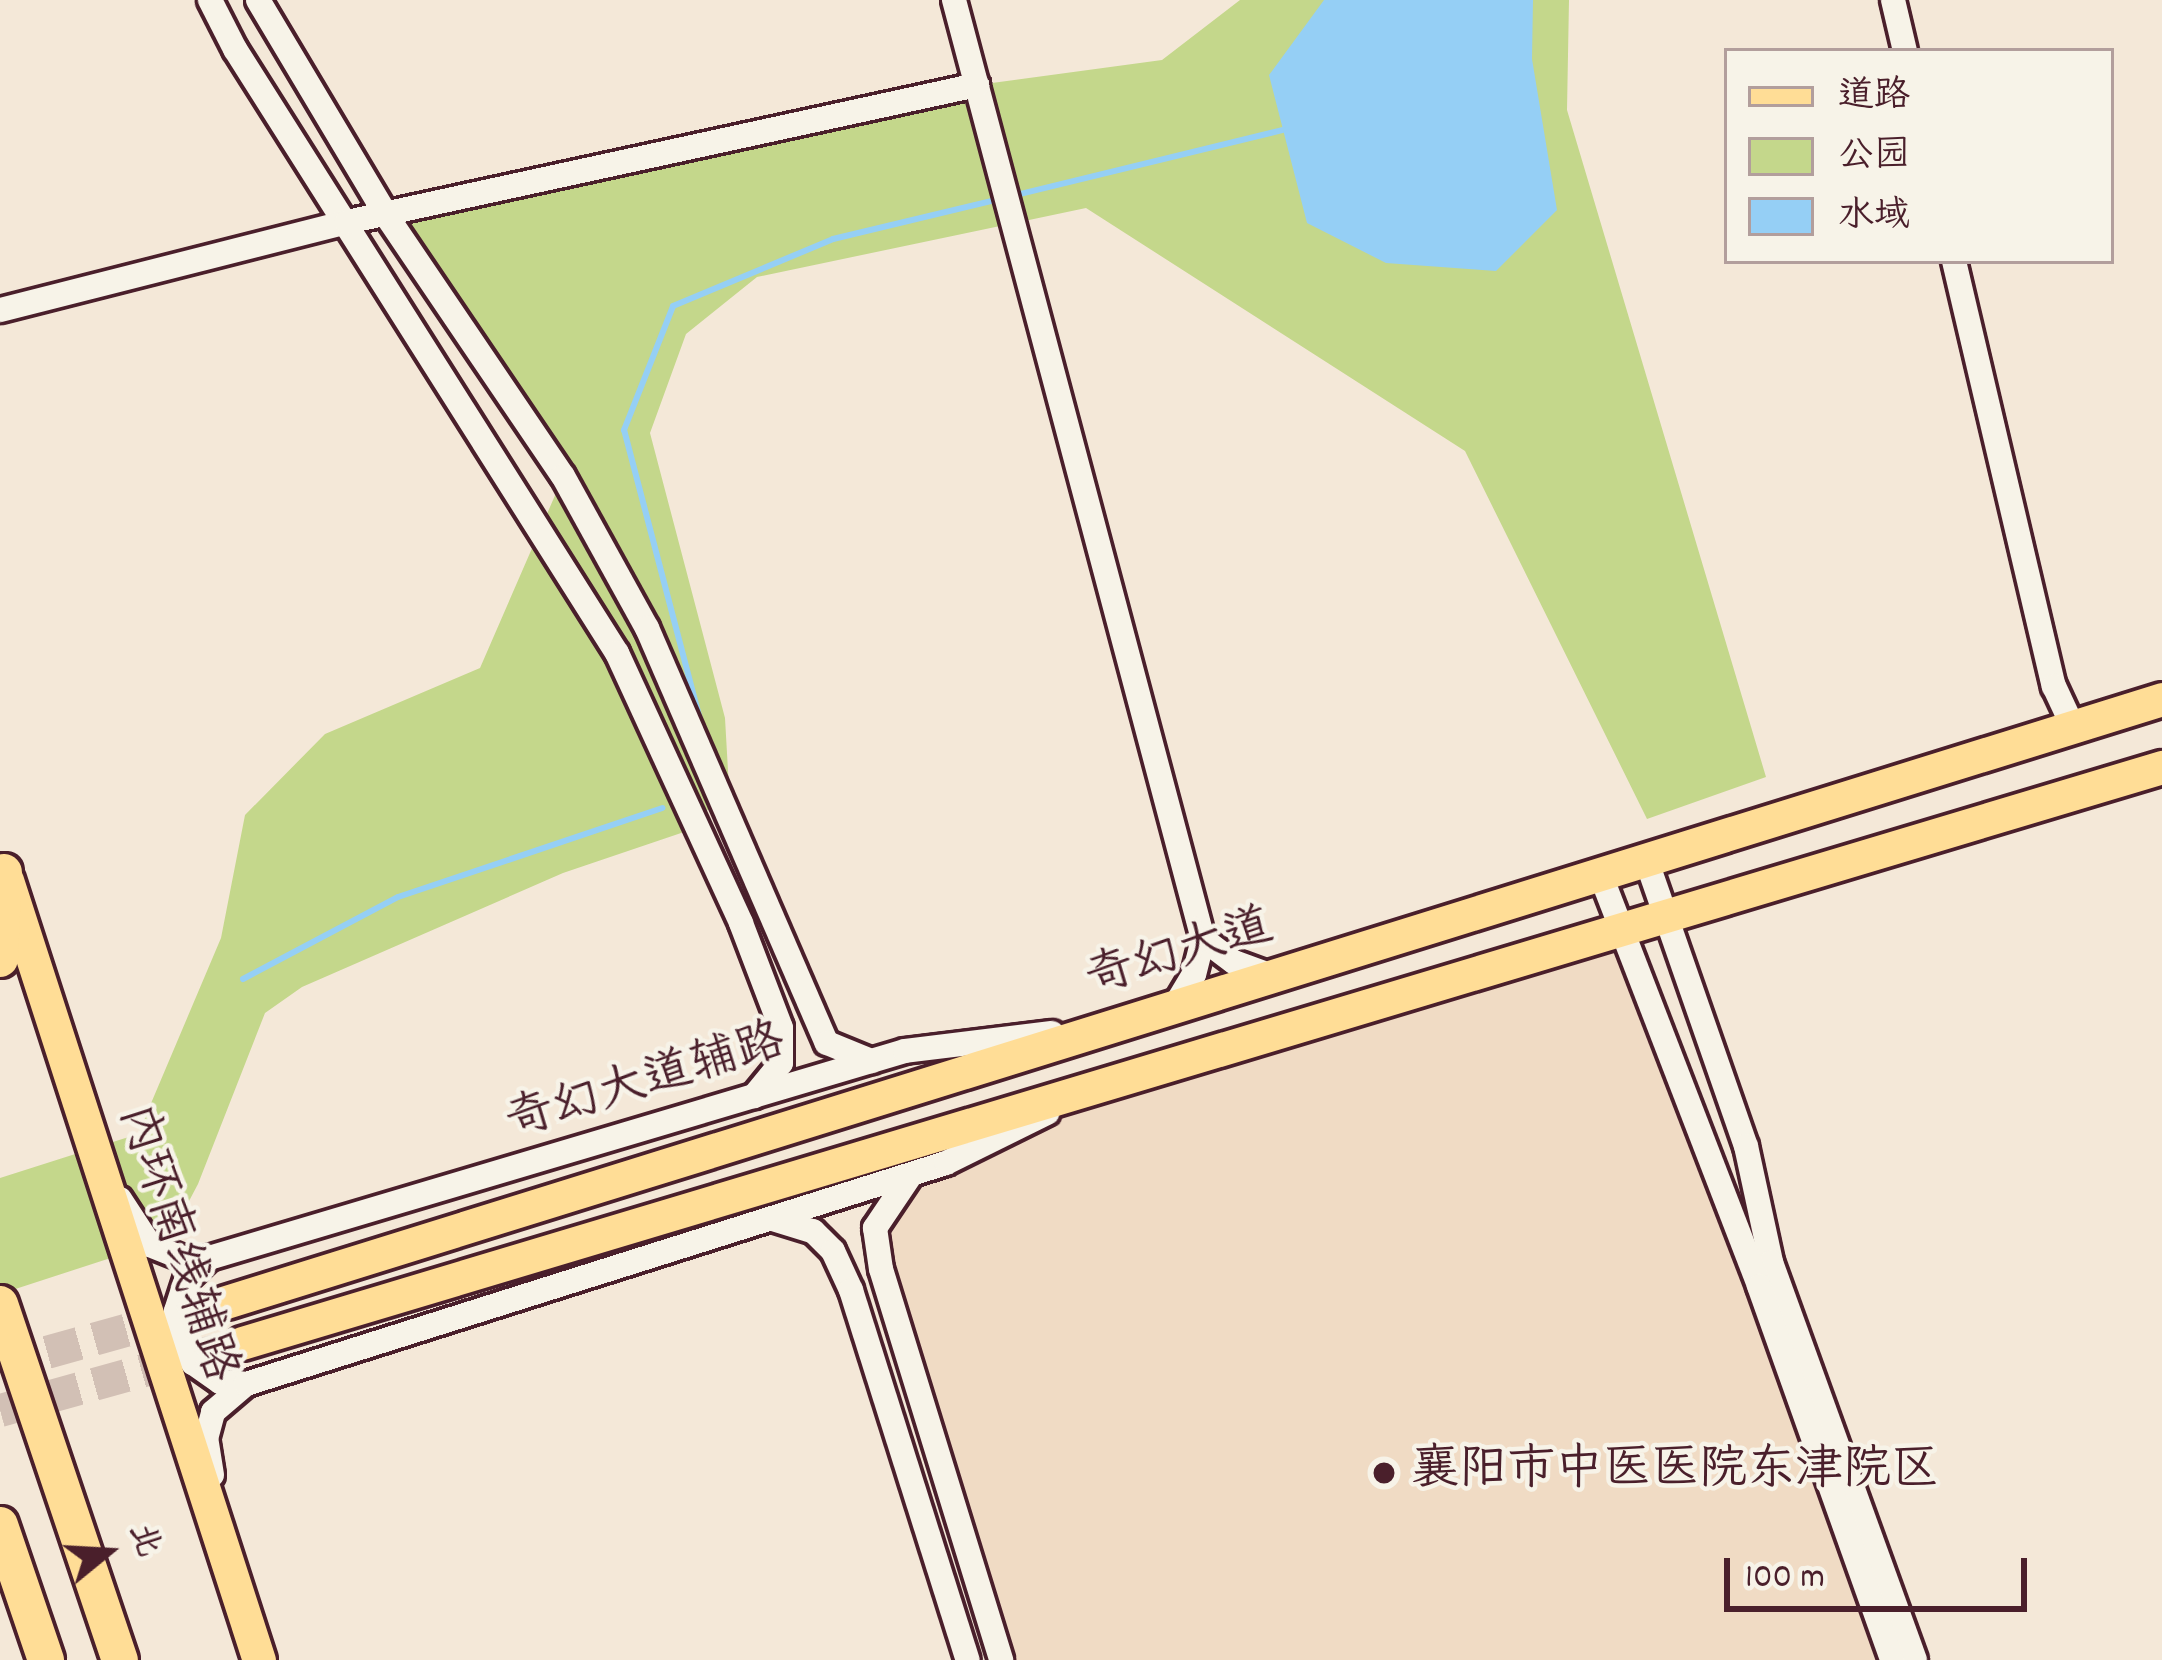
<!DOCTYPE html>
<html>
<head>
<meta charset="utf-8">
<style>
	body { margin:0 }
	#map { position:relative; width:2162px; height:1660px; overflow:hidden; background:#f4e8d8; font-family:Dekko,"LXGW WenKai TC",sans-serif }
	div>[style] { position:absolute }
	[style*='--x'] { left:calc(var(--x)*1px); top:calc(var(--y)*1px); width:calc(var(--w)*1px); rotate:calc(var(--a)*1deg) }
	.built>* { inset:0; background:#f0dbc4 }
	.green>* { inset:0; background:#c4d78b }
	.water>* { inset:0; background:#95cff5 }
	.stream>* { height:6px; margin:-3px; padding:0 3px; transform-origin:3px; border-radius:3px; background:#95cff5 }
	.major-tunnel>* { height:33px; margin-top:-16.5px; transform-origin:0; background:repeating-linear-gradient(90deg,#d2c0b5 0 33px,transparent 0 49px) }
	.roads { filter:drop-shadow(3px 0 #4a1f2b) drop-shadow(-3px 0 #4a1f2b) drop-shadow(0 3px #4a1f2b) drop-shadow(0 -3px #4a1f2b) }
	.minor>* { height:24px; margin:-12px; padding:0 12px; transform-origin:12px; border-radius:12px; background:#f7f3e8 }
	.major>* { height:33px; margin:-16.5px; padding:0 16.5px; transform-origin:16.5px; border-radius:16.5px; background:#ffdd96 }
	.highway>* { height:36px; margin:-18px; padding:0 18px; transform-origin:18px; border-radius:18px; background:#ffdd96 }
	.dots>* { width:33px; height:33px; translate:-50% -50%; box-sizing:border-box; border:6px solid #f7f3e8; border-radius:50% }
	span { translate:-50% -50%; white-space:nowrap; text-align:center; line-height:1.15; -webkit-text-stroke:9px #f7f3e8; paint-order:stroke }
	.street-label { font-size:48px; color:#4a1f2b }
	.poi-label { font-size:48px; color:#4a1f2b }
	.left { translate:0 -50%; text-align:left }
	.legend { position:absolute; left:1724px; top:48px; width:390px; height:216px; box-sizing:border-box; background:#f7f3e8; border:3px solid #b29e9c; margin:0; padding:15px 21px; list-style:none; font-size:36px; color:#4a1f2b }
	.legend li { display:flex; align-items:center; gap:24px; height:60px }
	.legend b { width:60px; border:3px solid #b29e9c }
	.north { position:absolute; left:48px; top:1492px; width:120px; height:120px; -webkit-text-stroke:9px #f7f3e8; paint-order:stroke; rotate:72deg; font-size:33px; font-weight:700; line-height:48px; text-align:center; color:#4a1f2b }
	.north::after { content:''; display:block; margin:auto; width:42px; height:54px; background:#4a1f2b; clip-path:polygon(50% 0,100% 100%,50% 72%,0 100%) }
	.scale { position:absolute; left:1724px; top:1558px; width:303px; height:54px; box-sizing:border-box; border:6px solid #4a1f2b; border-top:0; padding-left:15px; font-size:36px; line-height:42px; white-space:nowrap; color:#4a1f2b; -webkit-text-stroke:9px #f7f3e8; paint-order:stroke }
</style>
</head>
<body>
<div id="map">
	<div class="built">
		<i style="clip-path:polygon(1620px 927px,1892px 1660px,1001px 1660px,881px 1270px,891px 1201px,911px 1175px,1121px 1077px)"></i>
	</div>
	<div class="green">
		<i style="clip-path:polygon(1240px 0,1569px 0,1567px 110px,1766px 777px,1647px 819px,1465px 451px,1086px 208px,757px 277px,686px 334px,650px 433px,725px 718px,729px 788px,687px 831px,563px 873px,302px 987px,265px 1013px,198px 1184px,169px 1239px,0 1294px,0 1178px,138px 1134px,221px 938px,245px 815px,325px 734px,480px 668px,563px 477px,386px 215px,977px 85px,1162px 60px)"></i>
	</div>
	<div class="water">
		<i style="clip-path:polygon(1324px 0,1533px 0,1532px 59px,1557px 210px,1496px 271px,1386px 263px,1307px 223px,1269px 75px)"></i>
	</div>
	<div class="stream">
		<i style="--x:1012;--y:196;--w:279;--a:-13.7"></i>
		<i style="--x:702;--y:727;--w:307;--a:-104.7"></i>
		<i style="--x:624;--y:430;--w:133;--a:-68.4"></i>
		<i style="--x:673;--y:306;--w:173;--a:-22.7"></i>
		<i style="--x:833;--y:239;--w:172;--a:-13.5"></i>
		<i style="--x:243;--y:979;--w:175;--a:-27.9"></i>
		<i style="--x:398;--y:897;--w:279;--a:-18.6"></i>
	</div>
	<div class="major-tunnel">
		<i style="--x:0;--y:1365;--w:235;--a:-15.6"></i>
		<i style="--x:0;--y:1410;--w:251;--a:-15.5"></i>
	</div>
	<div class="roads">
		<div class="minor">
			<i style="--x:210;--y:0;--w:55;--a:63"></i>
			<i style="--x:235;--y:49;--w:715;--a:57.69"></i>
			<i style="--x:617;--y:653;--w:297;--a:65.3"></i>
			<i style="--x:741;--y:923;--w:112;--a:69.1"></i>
			<i style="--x:781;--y:1028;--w:35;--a:90"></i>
			<i style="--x:781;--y:1063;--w:43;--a:129.3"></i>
			<i style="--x:258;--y:0;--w:250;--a:59.2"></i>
			<i style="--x:386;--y:215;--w:315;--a:55.9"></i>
			<i style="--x:563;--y:476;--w:174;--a:61.1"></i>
			<i style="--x:647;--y:628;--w:452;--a:66.6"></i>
			<i style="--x:827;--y:1043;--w:48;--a:22.2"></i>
			<i style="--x:954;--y:0;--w:971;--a:75.15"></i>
			<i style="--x:1203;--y:939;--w:36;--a:104"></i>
			<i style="--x:1194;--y:974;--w:41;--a:121"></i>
			<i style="--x:1893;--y:0;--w:52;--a:76.8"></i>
			<i style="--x:1954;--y:261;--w:437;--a:76.8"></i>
			<i style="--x:2054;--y:686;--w:45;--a:65.1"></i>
			<i style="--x:0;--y:310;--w:358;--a:-14.2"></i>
			<i style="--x:347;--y:222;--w:645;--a:-12.27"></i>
			<i style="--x:1647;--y:862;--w:301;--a:70.8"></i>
			<i style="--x:1746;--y:1146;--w:119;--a:77.8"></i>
			<i style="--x:1771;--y:1262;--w:423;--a:70.1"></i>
			<i style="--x:1601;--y:876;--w:439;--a:68.9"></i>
			<i style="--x:1759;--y:1286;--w:397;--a:70.4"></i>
			<i style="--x:1203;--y:939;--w:39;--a:37"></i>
			<i style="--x:1234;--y:962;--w:40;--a:20.2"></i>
			<i style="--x:910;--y:1176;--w:63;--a:123.9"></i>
			<i style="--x:875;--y:1228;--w:41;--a:81.7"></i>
			<i style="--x:881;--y:1269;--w:409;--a:72.9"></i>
			<i style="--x:120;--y:1199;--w:55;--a:56.9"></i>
			<i style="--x:150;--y:1245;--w:35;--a:22"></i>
			<i style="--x:182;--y:1258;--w:27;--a:0"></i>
			<i style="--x:209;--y:1258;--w:726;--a:-16.56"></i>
			<i style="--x:905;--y:1051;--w:148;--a:-7"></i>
			<i style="--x:776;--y:1220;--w:39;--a:17"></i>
			<i style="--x:813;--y:1231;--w:28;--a:45"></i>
			<i style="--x:833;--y:1251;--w:43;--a:65.2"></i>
			<i style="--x:851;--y:1290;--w:388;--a:72.5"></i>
			<i style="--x:209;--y:1258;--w:32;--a:136"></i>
			<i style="--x:186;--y:1280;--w:33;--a:108"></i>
			<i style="--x:176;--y:1311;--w:24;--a:85"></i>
			<i style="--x:178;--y:1335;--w:32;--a:62"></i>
			<i style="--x:193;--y:1363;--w:33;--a:35"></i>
			<i style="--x:220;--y:1382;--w:26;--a:4"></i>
			<i style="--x:212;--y:1475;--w:36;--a:-99"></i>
			<i style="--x:206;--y:1439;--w:28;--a:-75"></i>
			<i style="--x:213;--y:1412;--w:43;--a:-40.3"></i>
			<i style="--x:246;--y:1384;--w:734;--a:-17.52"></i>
			<i style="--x:946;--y:1163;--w:113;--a:-26.3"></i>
		</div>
		<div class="major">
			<i style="--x:7;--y:880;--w:820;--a:72.1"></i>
			<i style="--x:226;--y:1302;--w:2028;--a:-17.3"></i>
			<i style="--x:242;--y:1343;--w:2005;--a:-16.7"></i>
		</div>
		<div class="highway">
			<i style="--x:0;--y:959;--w:87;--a:-87.4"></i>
			<i style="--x:0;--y:1304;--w:376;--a:71.4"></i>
			<i style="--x:0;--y:1525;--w:143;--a:71.2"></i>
		</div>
	</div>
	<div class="dots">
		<i style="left:1384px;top:1473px;background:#4a1f2b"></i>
	</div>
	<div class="street-label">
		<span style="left:1180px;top:955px;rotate:-17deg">奇幻大道</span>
		<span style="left:646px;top:1084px;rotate:-17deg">奇幻大道辅路</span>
		<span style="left:175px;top:1244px;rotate:72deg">内环南线辅路</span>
	</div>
	<div class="poi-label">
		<span class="left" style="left:1411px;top:1473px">襄阳市中医医院东津院区</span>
	</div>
	<ul class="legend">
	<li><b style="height:15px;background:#ffdd96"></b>道路</li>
	<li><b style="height:33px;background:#c4d78b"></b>公园</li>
	<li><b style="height:33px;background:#95cff5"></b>水域</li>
	</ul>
	<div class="north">北</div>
	<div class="scale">100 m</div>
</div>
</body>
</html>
